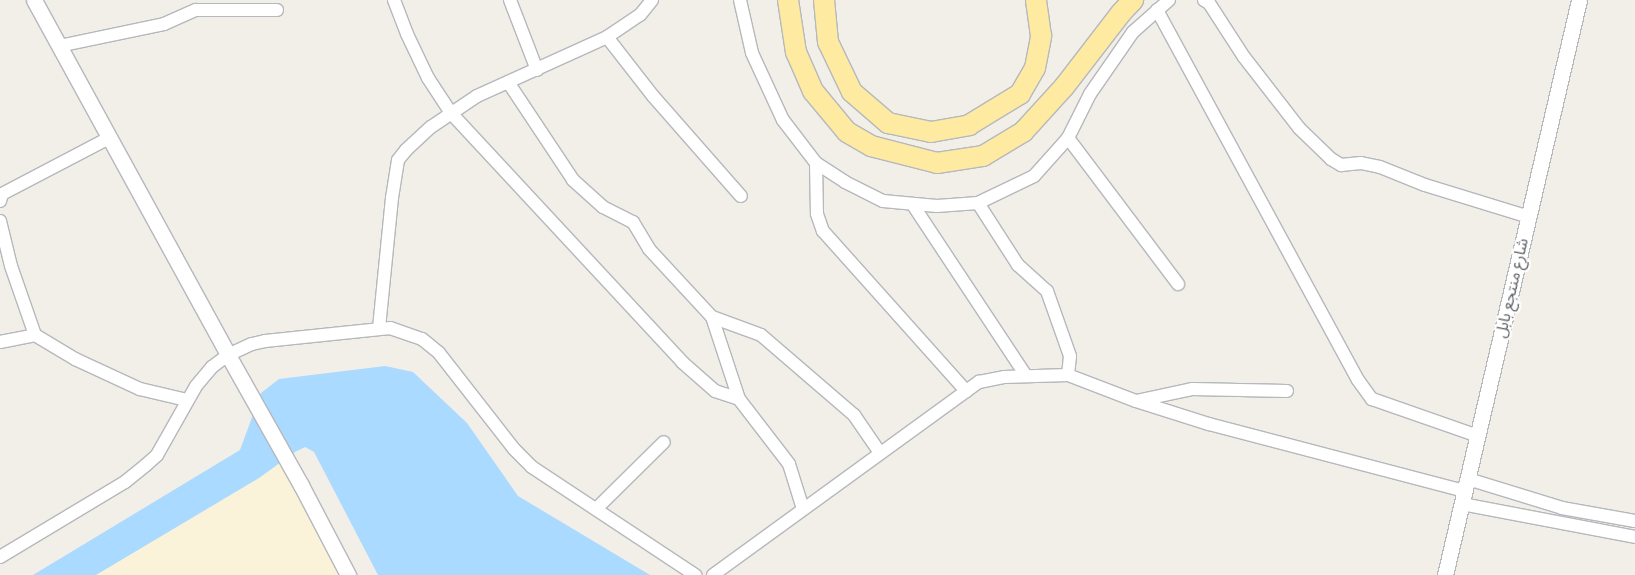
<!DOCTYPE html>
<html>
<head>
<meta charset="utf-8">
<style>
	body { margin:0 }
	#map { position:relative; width:1635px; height:575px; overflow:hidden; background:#f1efe8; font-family:Cabin,"Noto Sans Arabic",sans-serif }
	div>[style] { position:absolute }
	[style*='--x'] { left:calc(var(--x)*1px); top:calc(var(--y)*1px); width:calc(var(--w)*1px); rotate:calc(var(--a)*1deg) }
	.sand>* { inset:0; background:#fbf3d9 }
	.water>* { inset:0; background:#aadaff }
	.roads { filter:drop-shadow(1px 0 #b5b8bc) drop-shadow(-1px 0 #b5b8bc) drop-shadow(0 1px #b5b8bc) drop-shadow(0 -1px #b5b8bc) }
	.minor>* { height:12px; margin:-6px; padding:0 6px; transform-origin:6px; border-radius:6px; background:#fff }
	.tertiary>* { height:15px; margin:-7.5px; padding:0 7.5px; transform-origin:7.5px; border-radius:7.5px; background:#fff }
	.trunk>* { height:20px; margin:-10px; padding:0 10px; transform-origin:10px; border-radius:10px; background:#feeaa1 }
	span { translate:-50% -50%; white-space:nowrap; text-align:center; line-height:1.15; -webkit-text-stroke:4.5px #fff; paint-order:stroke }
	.street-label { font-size:16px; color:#5f6368 }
</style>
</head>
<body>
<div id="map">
	<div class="sand">
		<i style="clip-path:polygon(286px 458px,344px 575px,96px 575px,259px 478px)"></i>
	</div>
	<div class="water">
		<i style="clip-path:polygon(385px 366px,413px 372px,467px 423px,518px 496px,650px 575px,378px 575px,314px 452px,305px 447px,295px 452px,259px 478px,96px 575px,33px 575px,240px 450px,261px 393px,279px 379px)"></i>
	</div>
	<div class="roads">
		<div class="minor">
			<i style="--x:394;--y:0;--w:36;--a:69"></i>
			<i style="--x:407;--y:34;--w:49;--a:64.5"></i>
			<i style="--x:428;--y:78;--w:42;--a:56.7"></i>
			<i style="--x:451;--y:113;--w:340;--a:47.1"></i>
			<i style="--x:682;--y:362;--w:44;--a:41.3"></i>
			<i style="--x:715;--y:391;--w:25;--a:18"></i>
			<i style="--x:510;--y:0;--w:75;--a:68.9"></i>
			<i style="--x:740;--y:0;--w:54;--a:77.2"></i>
			<i style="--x:752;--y:53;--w:74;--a:65.2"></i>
			<i style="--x:783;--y:120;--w:54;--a:52.5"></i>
			<i style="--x:816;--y:163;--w:35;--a:33"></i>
			<i style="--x:845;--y:182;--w:42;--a:26.6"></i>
			<i style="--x:883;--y:201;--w:54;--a:5.3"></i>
			<i style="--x:937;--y:206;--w:41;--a:-4.2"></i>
			<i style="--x:978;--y:203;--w:62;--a:-25.7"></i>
			<i style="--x:1034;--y:176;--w:51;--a:-48.2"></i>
			<i style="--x:1068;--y:138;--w:49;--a:-63.4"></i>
			<i style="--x:1090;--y:94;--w:75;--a:-55.3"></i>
			<i style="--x:1133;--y:32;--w:48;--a:-41.6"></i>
			<i style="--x:1204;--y:0;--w:6;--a:31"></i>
			<i style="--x:1209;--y:3;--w:64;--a:57.1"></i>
			<i style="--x:1244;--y:57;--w:90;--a:52.2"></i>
			<i style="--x:1299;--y:128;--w:45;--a:44.1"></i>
			<i style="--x:1331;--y:159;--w:12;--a:31"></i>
			<i style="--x:1341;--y:165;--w:20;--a:-6"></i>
			<i style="--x:1361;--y:163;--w:19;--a:12"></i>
			<i style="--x:1380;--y:167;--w:48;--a:21.8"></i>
			<i style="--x:1425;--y:185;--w:109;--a:17.1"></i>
			<i style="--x:1157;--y:10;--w:421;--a:61.5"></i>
			<i style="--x:1358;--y:380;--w:24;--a:54"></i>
			<i style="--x:1372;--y:399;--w:112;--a:19.2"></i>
			<i style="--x:607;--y:37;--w:75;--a:52.1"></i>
			<i style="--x:653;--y:96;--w:133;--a:48.7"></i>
			<i style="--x:59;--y:46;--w:107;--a:-11.8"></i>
			<i style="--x:164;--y:24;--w:35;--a:-24"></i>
			<i style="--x:196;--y:10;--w:81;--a:0"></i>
			<i style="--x:508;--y:82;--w:118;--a:56.4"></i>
			<i style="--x:573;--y:180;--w:40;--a:42"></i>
			<i style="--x:603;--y:207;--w:34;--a:27"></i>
			<i style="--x:633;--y:222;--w:31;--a:59"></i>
			<i style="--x:649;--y:249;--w:93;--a:47.2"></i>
			<i style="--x:712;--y:317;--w:86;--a:71.8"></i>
			<i style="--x:739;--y:399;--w:82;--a:52.4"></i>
			<i style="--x:789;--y:464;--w:47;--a:72.7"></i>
			<i style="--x:1068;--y:138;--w:183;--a:53"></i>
			<i style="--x:816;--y:163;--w:51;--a:88.9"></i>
			<i style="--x:817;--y:214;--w:18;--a:71"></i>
			<i style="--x:823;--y:231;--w:215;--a:48.2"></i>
			<i style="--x:0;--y:201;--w:7;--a:-74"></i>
			<i style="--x:2;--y:194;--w:121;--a:-27.6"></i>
			<i style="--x:978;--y:203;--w:74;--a:57.2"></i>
			<i style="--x:1018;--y:265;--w:39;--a:42"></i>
			<i style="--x:1047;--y:291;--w:69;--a:70.5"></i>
			<i style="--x:1070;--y:356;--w:19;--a:96"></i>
			<i style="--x:913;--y:205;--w:205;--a:56.5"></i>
			<i style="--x:0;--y:221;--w:46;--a:76.3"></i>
			<i style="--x:11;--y:266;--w:73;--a:70.8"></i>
			<i style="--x:712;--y:317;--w:52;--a:20.2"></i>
			<i style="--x:761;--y:335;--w:123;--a:40.7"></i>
			<i style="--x:854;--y:415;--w:46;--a:55.6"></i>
			<i style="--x:379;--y:328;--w:131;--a:-84.3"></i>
			<i style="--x:392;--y:198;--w:38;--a:-81"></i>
			<i style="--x:398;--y:160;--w:13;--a:-51"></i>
			<i style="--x:406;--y:150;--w:34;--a:-43"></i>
			<i style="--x:431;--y:127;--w:55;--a:-34"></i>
			<i style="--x:477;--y:96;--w:143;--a:-24.4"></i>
			<i style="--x:607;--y:37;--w:40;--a:-34"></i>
			<i style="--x:640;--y:15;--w:19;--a:-51"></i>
			<i style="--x:0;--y:342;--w:36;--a:-11"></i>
			<i style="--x:35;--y:335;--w:47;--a:31"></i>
			<i style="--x:75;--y:359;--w:72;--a:24.8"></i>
			<i style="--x:140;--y:389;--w:48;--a:13.2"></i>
			<i style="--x:1136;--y:401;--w:57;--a:-12.1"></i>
			<i style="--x:1192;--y:389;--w:95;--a:1.2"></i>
			<i style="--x:1468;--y:479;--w:98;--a:17.1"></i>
			<i style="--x:1562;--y:508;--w:74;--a:10.1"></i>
			<i style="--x:1462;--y:504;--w:176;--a:10.8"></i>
			<i style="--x:596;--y:509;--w:95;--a:-44.6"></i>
			<i style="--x:0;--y:557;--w:146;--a:-31"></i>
			<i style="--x:125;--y:482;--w:27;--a:-39"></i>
			<i style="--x:146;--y:465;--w:15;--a:-42"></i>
			<i style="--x:157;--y:455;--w:79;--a:-60.5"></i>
			<i style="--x:196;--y:386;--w:25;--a:-50"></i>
			<i style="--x:212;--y:367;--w:20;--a:-37"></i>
			<i style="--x:228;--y:355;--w:26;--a:-25"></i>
			<i style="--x:252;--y:344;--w:13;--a:-13"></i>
			<i style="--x:265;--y:341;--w:126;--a:-5.9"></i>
			<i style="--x:390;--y:328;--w:34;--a:19"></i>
			<i style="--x:422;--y:339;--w:22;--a:39"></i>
			<i style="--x:439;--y:353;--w:122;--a:52"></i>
			<i style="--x:514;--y:449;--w:25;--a:45"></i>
			<i style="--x:532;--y:467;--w:196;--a:33.5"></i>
			<i style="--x:713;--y:575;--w:329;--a:-36"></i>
			<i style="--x:979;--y:382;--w:25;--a:-11"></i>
			<i style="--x:1004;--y:377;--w:64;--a:-1.8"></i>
			<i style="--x:1068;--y:375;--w:73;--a:20.9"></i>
			<i style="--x:1136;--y:401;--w:77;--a:17.5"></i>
			<i style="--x:1209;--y:424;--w:265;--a:14.7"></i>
		</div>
		<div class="tertiary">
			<i style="--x:34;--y:0;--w:405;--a:61.3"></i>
			<i style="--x:228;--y:355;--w:149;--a:60.7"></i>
			<i style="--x:301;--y:485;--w:102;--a:62.4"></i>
			<i style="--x:1445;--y:575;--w:590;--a:-76.88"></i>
		</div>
		<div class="trunk">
			<i style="--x:788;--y:0;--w:53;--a:81.3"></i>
			<i style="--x:796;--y:52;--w:43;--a:66.4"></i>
			<i style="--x:813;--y:91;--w:53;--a:50.3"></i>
			<i style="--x:847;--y:132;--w:28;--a:30"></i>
			<i style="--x:871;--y:146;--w:68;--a:14.4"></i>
			<i style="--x:937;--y:163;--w:47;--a:-8.7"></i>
			<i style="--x:983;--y:156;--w:47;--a:-31"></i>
			<i style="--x:1023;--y:132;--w:61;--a:-47.7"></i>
			<i style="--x:1064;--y:87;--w:93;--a:-52.4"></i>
			<i style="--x:1121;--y:13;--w:18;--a:-47"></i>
			<i style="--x:824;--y:0;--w:42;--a:84.6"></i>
			<i style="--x:828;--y:42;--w:55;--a:64.4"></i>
			<i style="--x:852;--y:92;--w:48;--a:40.7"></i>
			<i style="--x:888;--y:123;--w:44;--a:11.8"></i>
			<i style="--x:931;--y:132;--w:39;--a:-10"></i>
			<i style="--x:969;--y:125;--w:60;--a:-31.3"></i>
			<i style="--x:1020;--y:94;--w:30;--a:-60"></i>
			<i style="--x:1035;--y:68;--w:33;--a:-79"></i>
			<i style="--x:1041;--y:36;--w:36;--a:-98"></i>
		</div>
	</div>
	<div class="street-label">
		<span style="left:1512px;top:288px;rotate:-77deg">شارع منتجع بابل</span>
	</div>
</div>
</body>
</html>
